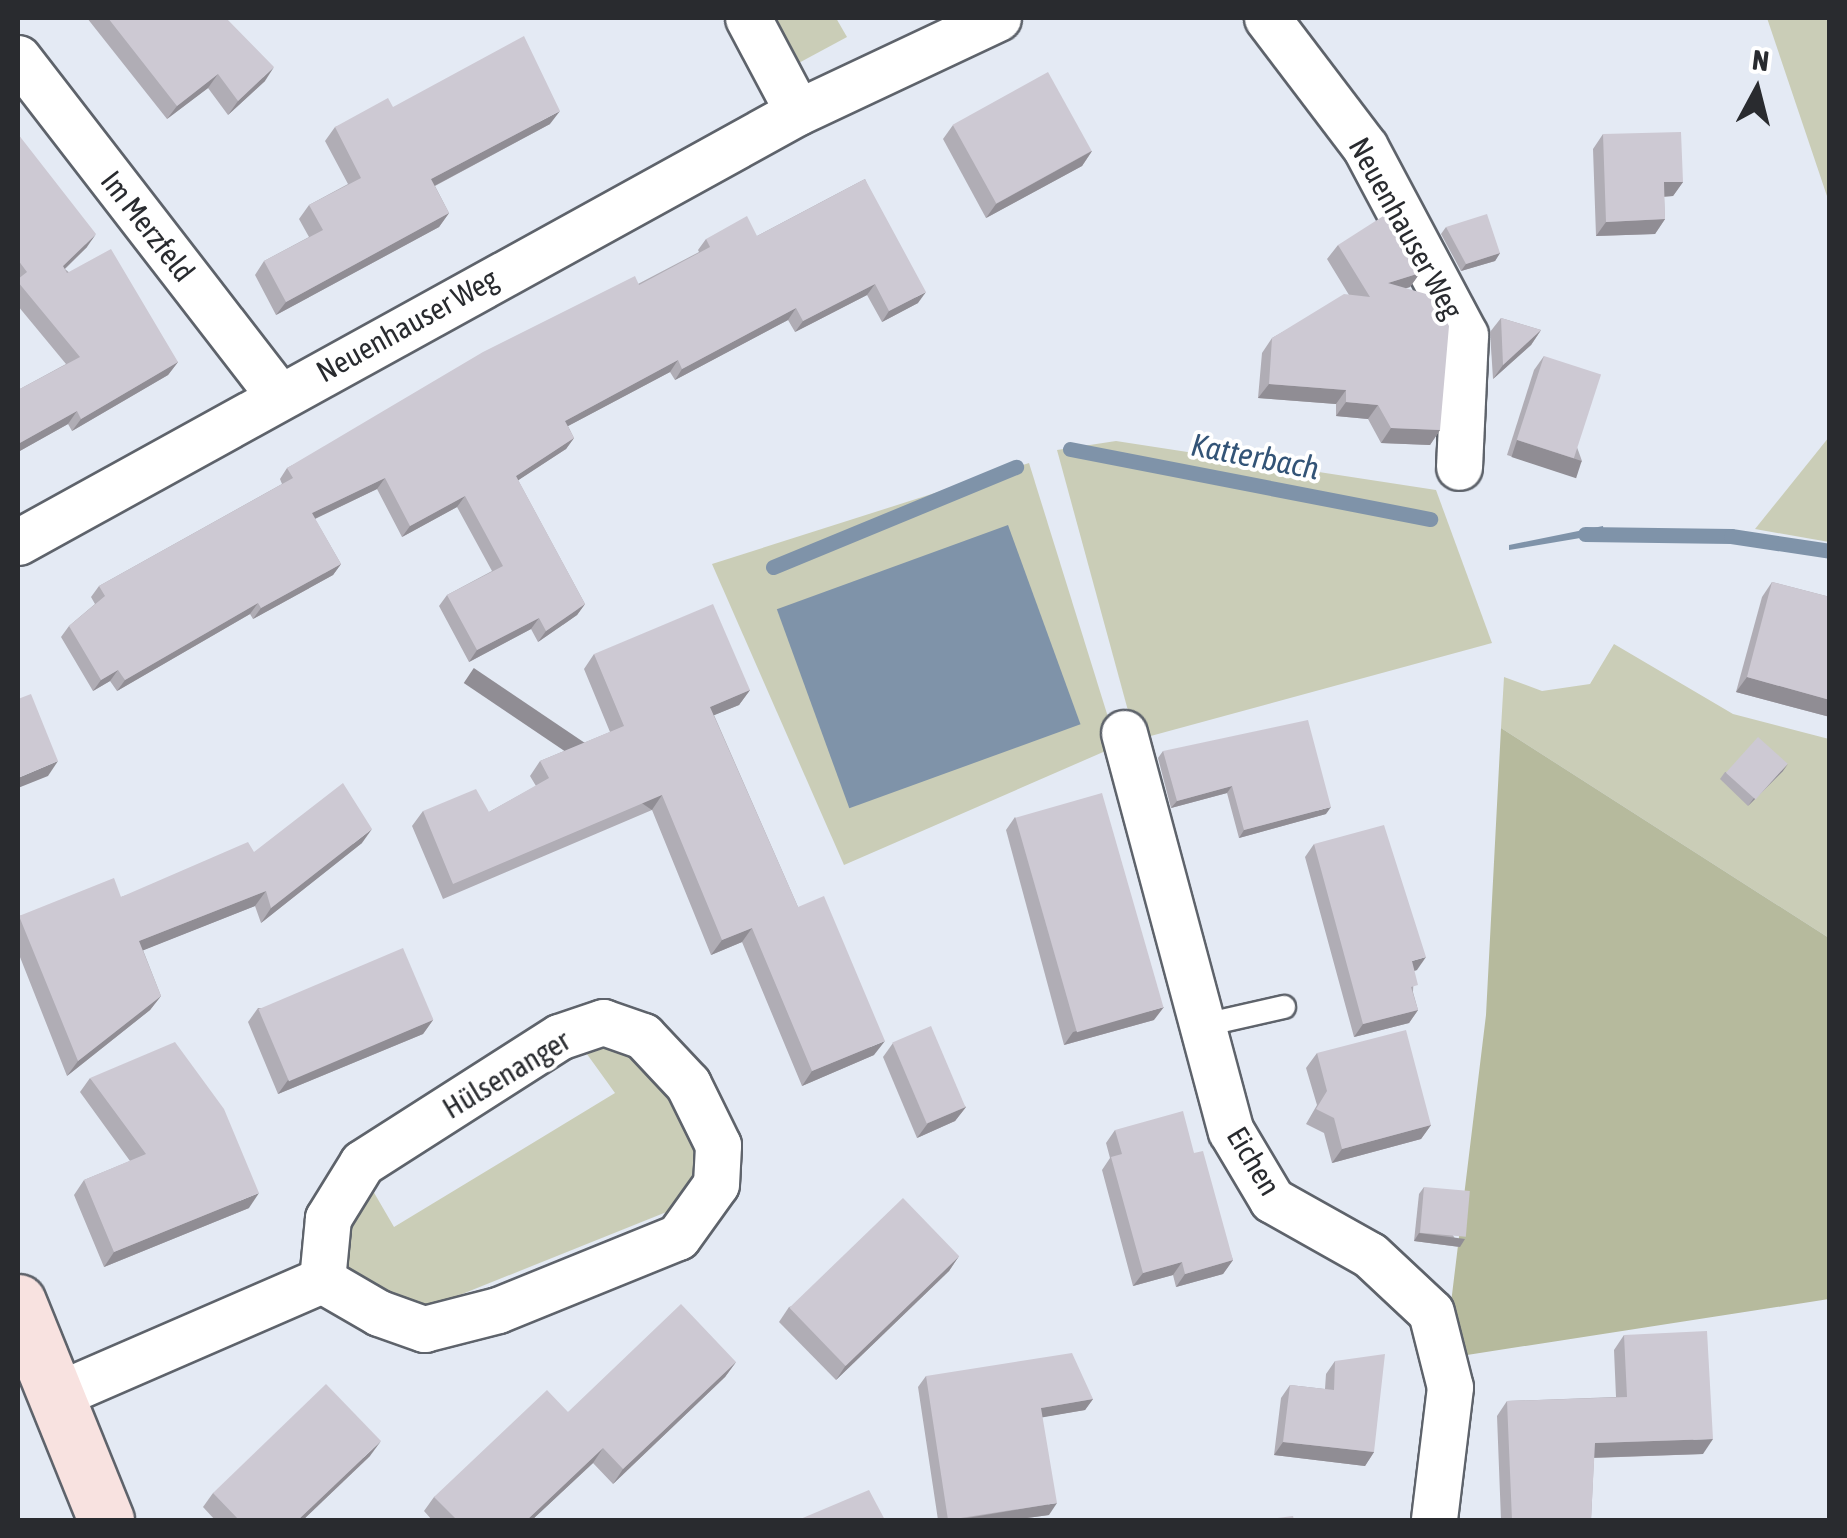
<!DOCTYPE html>
<html>
<head>
<meta charset="utf-8">
<style>
	body { margin:0 }
	#map { position:relative; width:1847px; height:1538px; overflow:hidden; background:#e4eaf4; font-family:"Asap Condensed",sans-serif }
	div>[style] { position:absolute }
	[style*='--x'] { left:calc(var(--x)*1px); top:calc(var(--y)*1px); width:calc(var(--w)*1px); rotate:calc(var(--a)*1deg) }
	.green>* { inset:0; background:#cacdb7 }
	.forest>* { inset:0; background:#b6ba9d }
	.water>* { inset:0; background:#7f93a9; transform-origin:0 0 }
	.stream>* { height:15px; margin:-7.5px; padding:0 7.5px; transform-origin:7.5px; border-radius:7.5px; background:#7f93a9 }
	.roads { filter:drop-shadow(2px 0 #5e636b) drop-shadow(-2px 0 #5e636b) drop-shadow(0 2px #5e636b) drop-shadow(0 -2px #5e636b) }
	.service>* { height:22px; margin:-11px; padding:0 11px; transform-origin:11px; border-radius:11px; background:#fff }
	.minor>* { height:45px; margin:-22.5px; padding:0 22.5px; transform-origin:22.5px; border-radius:22.5px; background:#fff }
	.secondary>* { height:55px; margin:-27.5px; padding:0 27.5px; transform-origin:27.5px; border-radius:27.5px; background:#f8e2e0 }
	.wall>* { inset:0; background:#b0adb5 }
	.shaded-wall>* { inset:0; background:#908d94; transform-origin:0 0 }
	.building>* { inset:0; background:#cdc9d3; transform-origin:0 0 }
	span { translate:-50% -50%; white-space:nowrap; text-align:center; line-height:1.15; -webkit-text-stroke:8px #fff; paint-order:stroke }
	.street-label { font-size:30px; color:#292b2f }
	.water-label { font-size:32px; color:#335477; font-style:italic }
	.frame { position:absolute; inset:0; border:20px solid #292b2f; pointer-events:none }
	.north { position:absolute; left:1707px; top:40px; width:100px; height:100px; -webkit-text-stroke:8px #fff; paint-order:stroke; rotate:7deg; font-size:28px; font-weight:700; line-height:40px; text-align:center; color:#292b2f }
	.north::after { content:''; display:block; margin:auto; width:35px; height:45px; background:#292b2f; clip-path:polygon(50% 0,100% 100%,50% 72%,0 100%) }
</style>
</head>
<body>
<div id="map">
	<div class="green">
		<i style="clip-path:polygon(770px 18px,836px 18px,847px 37px,795px 65px)"></i>
		<i style="clip-path:polygon(1767px 18px,1829px 18px,1829px 202px)"></i>
		<i style="clip-path:polygon(1829px 437px,1829px 542px,1755px 529px)"></i>
		<i style="clip-path:polygon(1116px 441px,1436px 490px,1492px 643px,1136px 740px,1057px 450px)"></i>
		<i style="clip-path:polygon(1029px 463px,1117px 746px,844px 865px,712px 564px)"></i>
		<i style="clip-path:polygon(1614px 644px,1733px 714px,1829px 739px,1829px 938px,1501px 728px,1504px 677px,1542px 691px,1590px 684px)"></i>
		<i style="clip-path:polygon(607px 1046px,630px 1053px,655px 1074px,693px 1134px,695px 1181px,674px 1209px,425px 1309px,351px 1278px,340px 1232px,369px 1184px,394px 1227px,615px 1093px,584px 1050px)"></i>
	</div>
	<div class="forest">
		<i style="clip-path:polygon(1501px 728px,1829px 938px,1829px 1299px,1467px 1355px,1451px 1303px,1486px 1015px)"></i>
	</div>
	<div class="water">
		<i style="left:1008px;top:525px;width:212px;height:246px;rotate:70deg"></i>
		<i style="clip-path:polygon(1603px 526px,1604px 534px,1509px 550px,1509px 545px)"></i>
	</div>
	<div class="stream">
		<i style="--x:1070;--y:449;--w:367;--a:11"></i>
		<i style="--x:1585;--y:534;--w:146;--a:0.8"></i>
		<i style="--x:1731;--y:536;--w:100;--a:8.6"></i>
		<i style="--x:773;--y:567;--w:263;--a:-22.4"></i>
	</div>
	<div class="roads">
		<div class="service">
			<i style="--x:1204;--y:1025;--w:82;--a:-12.7"></i>
		</div>
		<div class="minor">
			<i style="--x:748;--y:18;--w:106;--a:62"></i>
			<i style="--x:1267;--y:18;--w:162;--a:52.8"></i>
			<i style="--x:1365;--y:147;--w:213;--a:62"></i>
			<i style="--x:1465;--y:335;--w:132;--a:92.6"></i>
			<i style="--x:18;--y:58;--w:425;--a:52.3"></i>
			<i style="--x:18;--y:542;--w:891;--a:-28.87"></i>
			<i style="--x:798;--y:112;--w:221;--a:-25.2"></i>
			<i style="--x:1124;--y:733;--w:412;--a:75"></i>
			<i style="--x:1231;--y:1131;--w:80;--a:59.3"></i>
			<i style="--x:1272;--y:1200;--w:112;--a:29.3"></i>
			<i style="--x:1370;--y:1255;--w:83;--a:43.1"></i>
			<i style="--x:1431;--y:1312;--w:77;--a:75.8"></i>
			<i style="--x:1450;--y:1387;--w:134;--a:96.9"></i>
			<i style="--x:57;--y:1395;--w:289;--a:-23.5"></i>
			<i style="--x:322;--y:1280;--w:66;--a:30.1"></i>
			<i style="--x:379;--y:1313;--w:48;--a:19.6"></i>
			<i style="--x:424;--y:1329;--w:76;--a:-14.4"></i>
			<i style="--x:498;--y:1310;--w:194;--a:-22.1"></i>
			<i style="--x:678;--y:1237;--w:65;--a:-54.4"></i>
			<i style="--x:716;--y:1184;--w:39;--a:-87"></i>
			<i style="--x:718;--y:1145;--w:68;--a:-116.2"></i>
			<i style="--x:688;--y:1084;--w:66;--a:-133.2"></i>
			<i style="--x:643;--y:1036;--w:42;--a:-160.7"></i>
			<i style="--x:603;--y:1022;--w:46;--a:161.2"></i>
			<i style="--x:559;--y:1037;--w:234;--a:147.4"></i>
			<i style="--x:362;--y:1163;--w:65;--a:121.7"></i>
			<i style="--x:328;--y:1218;--w:62;--a:95.5"></i>
		</div>
		<div class="secondary">
			<i style="--x:18;--y:1302;--w:235;--a:68"></i>
		</div>
	</div>
	<div class="wall">
		<i style="clip-path:polygon(87px 18px,226px 18px,265px 81px,228px 115px,208px 88px,167px 119px)"></i>
		<i style="clip-path:polygon(393px 107px,550px 124px,435px 186px,449px 213px,439px 227px,276px 315px,255px 275px,264px 261px,309px 237px,299px 219px,309px 205px,348px 184px,325px 141px,335px 127px)"></i>
		<i style="clip-path:polygon(953px 125px,1092px 151px,1082px 166px,986px 218px,943px 139px)"></i>
		<i style="clip-path:polygon(18px 134px,87px 247px,65px 269px,178px 362px,168px 375px,72px 431px,68px 424px,18px 452px,18px 390px,66px 364px,18px 306px)"></i>
		<i style="clip-path:polygon(1603px 134px,1683px 182px,1673px 196px,1664px 197px,1665px 219px,1655px 234px,1596px 236px,1593px 149px)"></i>
		<i style="clip-path:polygon(865px 179px,918px 303px,882px 322px,867px 295px,795px 332px,788px 320px,675px 380px,670px 372px,568px 426px,574px 438px,566px 449px,518px 480px,585px 604px,577px 615px,538px 642px,531px 629px,469px 662px,439px 606px,447px 595px,492px 571px,457px 507px,402px 537px,377px 489px,315px 519px,341px 564px,333px 575px,253px 619px,250px 614px,117px 691px,110px 681px,93px 691px,61px 637px,69px 626px,95px 604px,91px 597px,99px 586px,282px 484px,280px 479px,287px 468px,699px 252px,698px 250px,706px 239px,757px 236px)"></i>
		<i style="clip-path:polygon(1446px 227px,1500px 253px,1495px 261px,1461px 271px,1441px 234px)"></i>
		<i style="clip-path:polygon(1338px 245px,1420px 273px,1410px 287px,1406px 288px,1440px 430px,1430px 445px,1381px 443px,1368px 419px,1336px 416px,1336px 404px,1258px 398px,1262px 353px,1272px 338px,1349px 295px,1327px 259px)"></i>
		<i style="clip-path:polygon(1501px 318px,1541px 330px,1531px 345px,1493px 379px,1490px 332px)"></i>
		<i style="clip-path:polygon(1544px 356px,1582px 461px,1572px 476px,1507px 455px,1534px 370px)"></i>
		<i style="clip-path:polygon(1772px 582px,1830px 597px,1830px 717px,1736px 692px,1762px 597px)"></i>
		<i style="clip-path:polygon(594px 654px,750px 690px,739px 705px,714px 715px,798px 907px,874px 1055px,802px 1086px,742px 942px,711px 955px,652px 810px,443px 899px,412px 826px,423px 811px,489px 812px,536px 786px,530px 776px,540px 761px,610px 732px,584px 669px)"></i>
		<i style="clip-path:polygon(1163px 751px,1326px 814px,1239px 838px,1227px 793px,1171px 808px,1158px 758px)"></i>
		<i style="clip-path:polygon(1783px 771px,1748px 806px,1720px 779px,1725px 772px)"></i>
		<i style="clip-path:polygon(1015px 817px,1154px 1020px,1064px 1045px,1006px 830px)"></i>
		<i style="clip-path:polygon(362px 843px,261px 923px,255px 906px,143px 950px,161px 996px,150px 1010px,67px 1076px,18px 952px,18px 918px,19px 916px,121px 897px,254px 852px)"></i>
		<i style="clip-path:polygon(1314px 844px,1417px 970px,1414px 971px,1413px 992px,1418px 1010px,1409px 1023px,1354px 1037px,1305px 857px)"></i>
		<i style="clip-path:polygon(258px 1008px,433px 1020px,423px 1034px,278px 1094px,248px 1022px)"></i>
		<i style="clip-path:polygon(893px 1043px,966px 1107px,955px 1121px,917px 1138px,883px 1057px)"></i>
		<i style="clip-path:polygon(1317px 1053px,1431px 1125px,1421px 1139px,1332px 1163px,1324px 1133px,1306px 1124px,1317px 1105px,1306px 1068px)"></i>
		<i style="clip-path:polygon(90px 1078px,249px 1208px,104px 1267px,74px 1195px,84px 1180px,130px 1161px,80px 1092px)"></i>
		<i style="clip-path:polygon(1115px 1130px,1194px 1153px,1233px 1260px,1223px 1274px,1176px 1287px,1173px 1275px,1133px 1286px,1102px 1170px,1110px 1158px,1106px 1143px)"></i>
		<i style="clip-path:polygon(1424px 1187px,1460px 1247px,1414px 1241px,1419px 1194px)"></i>
		<i style="clip-path:polygon(959px 1256px,949px 1271px,836px 1380px,779px 1322px,789px 1307px)"></i>
		<i style="clip-path:polygon(1624px 1335px,1703px 1454px,1594px 1458px,1591px 1520px,1501px 1520px,1497px 1416px,1507px 1401px,1616px 1397px,1614px 1350px)"></i>
		<i style="clip-path:polygon(1335px 1361px,1374px 1452px,1365px 1466px,1274px 1455px,1281px 1398px,1290px 1385px,1325px 1389px,1326px 1374px)"></i>
		<i style="clip-path:polygon(736px 1362px,725px 1377px,613px 1484px,593px 1463px,532px 1520px,432px 1520px,424px 1511px,434px 1497px,568px 1412px)"></i>
		<i style="clip-path:polygon(926px 1376px,1093px 1399px,1085px 1410px,1042px 1417px,1049px 1515px,1013px 1520px,938px 1520px,918px 1387px)"></i>
		<i style="clip-path:polygon(370px 1456px,303px 1520px,215px 1520px,203px 1507px,213px 1493px)"></i>
	</div>
	<div class="shaded-wall">
		<i style="clip-path:polygon(274px 67px,265px 81px,228px 115px,238px 101px)"></i>
		<i style="clip-path:polygon(218px 74px,208px 88px,167px 119px,177px 106px)"></i>
		<i style="clip-path:polygon(560px 111px,550px 124px,421px 193px,431px 179px)"></i>
		<i style="clip-path:polygon(1092px 151px,1082px 166px,986px 218px,996px 204px)"></i>
		<i style="clip-path:polygon(1664px 182px,1683px 182px,1673px 196px,1653px 197px)"></i>
		<i style="clip-path:polygon(449px 213px,439px 227px,276px 315px,286px 302px)"></i>
		<i style="clip-path:polygon(1665px 219px,1655px 234px,1596px 236px,1606px 222px)"></i>
		<i style="clip-path:polygon(96px 234px,87px 247px,54px 279px,63px 266px)"></i>
		<i style="clip-path:polygon(1500px 253px,1495px 261px,1461px 271px,1466px 264px)"></i>
		<i style="clip-path:polygon(1420px 273px,1410px 287px,1378px 297px,1388px 283px)"></i>
		<i style="clip-path:polygon(875px 284px,867px 295px,795px 332px,803px 321px)"></i>
		<i style="clip-path:polygon(926px 292px,918px 303px,882px 322px,889px 311px)"></i>
		<i style="clip-path:polygon(796px 308px,788px 320px,675px 380px,682px 369px)"></i>
		<i style="clip-path:polygon(1541px 330px,1531px 345px,1493px 379px,1503px 365px)"></i>
		<i style="clip-path:polygon(678px 360px,670px 372px,557px 432px,565px 421px)"></i>
		<i style="clip-path:polygon(178px 362px,168px 375px,72px 431px,81px 419px)"></i>
		<i style="clip-path:polygon(1269px 384px,1346px 390px,1336px 404px,1258px 398px)"></i>
		<i style="clip-path:polygon(1346px 402px,1378px 405px,1368px 419px,1336px 416px)"></i>
		<i style="clip-path:polygon(77px 411px,68px 424px,18px 452px,18px 444px)"></i>
		<i style="clip-path:polygon(1391px 428px,1440px 430px,1430px 445px,1381px 443px)"></i>
		<i style="clip-path:polygon(574px 438px,566px 449px,508px 487px,516px 476px)"></i>
		<i style="left:1517px;top:440px;width:68px;height:18px;rotate:18deg"></i>
		<i style="clip-path:polygon(385px 478px,377px 489px,304px 524px,312px 513px)"></i>
		<i style="clip-path:polygon(465px 496px,457px 507px,402px 537px,410px 526px)"></i>
		<i style="clip-path:polygon(341px 564px,333px 575px,253px 619px,261px 608px)"></i>
		<i style="clip-path:polygon(258px 603px,250px 614px,117px 691px,125px 680px)"></i>
		<i style="clip-path:polygon(585px 604px,577px 615px,538px 642px,546px 631px)"></i>
		<i style="clip-path:polygon(539px 618px,531px 629px,469px 662px,477px 650px)"></i>
		<i style="clip-path:polygon(118px 670px,110px 681px,93px 691px,101px 680px)"></i>
		<i style="clip-path:polygon(1747px 677px,1830px 700px,1830px 717px,1736px 692px)"></i>
		<i style="clip-path:polygon(750px 690px,739px 705px,700px 721px,710px 707px)"></i>
		<i style="clip-path:polygon(58px 761px,48px 776px,18px 788px,18px 778px)"></i>
		<i style="clip-path:polygon(1788px 764px,1783px 771px,1748px 806px,1754px 798px)"></i>
		<i style="clip-path:polygon(1232px 786px,1227px 793px,1171px 808px,1177px 801px)"></i>
		<i style="left:662px;top:795px;width:18px;height:227px;rotate:124deg"></i>
		<i style="clip-path:polygon(1331px 807px,1326px 814px,1239px 838px,1244px 830px)"></i>
		<i style="clip-path:polygon(372px 829px,362px 843px,261px 923px,271px 908px)"></i>
		<i style="clip-path:polygon(266px 891px,255px 906px,129px 956px,139px 941px)"></i>
		<i style="clip-path:polygon(752px 928px,742px 942px,711px 955px,722px 940px)"></i>
		<i style="clip-path:polygon(1426px 957px,1417px 970px,1402px 974px,1412px 961px)"></i>
		<i style="clip-path:polygon(161px 996px,150px 1010px,67px 1076px,78px 1061px)"></i>
		<i style="clip-path:polygon(1164px 1007px,1154px 1020px,1064px 1045px,1073px 1032px)"></i>
		<i style="clip-path:polygon(1418px 1010px,1409px 1023px,1354px 1037px,1363px 1024px)"></i>
		<i style="clip-path:polygon(433px 1020px,423px 1034px,278px 1094px,288px 1080px)"></i>
		<i style="clip-path:polygon(885px 1041px,874px 1055px,802px 1086px,812px 1071px)"></i>
		<i style="clip-path:polygon(966px 1107px,955px 1121px,917px 1138px,928px 1123px)"></i>
		<i style="clip-path:polygon(1431px 1125px,1421px 1139px,1332px 1163px,1342px 1149px)"></i>
		<i style="clip-path:polygon(259px 1193px,249px 1208px,104px 1267px,114px 1252px)"></i>
		<i style="clip-path:polygon(1419px 1233px,1465px 1239px,1460px 1247px,1414px 1241px)"></i>
		<i style="clip-path:polygon(959px 1256px,949px 1271px,836px 1380px,846px 1365px)"></i>
		<i style="clip-path:polygon(1233px 1260px,1223px 1274px,1176px 1287px,1185px 1274px)"></i>
		<i style="clip-path:polygon(1182px 1262px,1173px 1275px,1133px 1286px,1143px 1273px)"></i>
		<i style="clip-path:polygon(736px 1362px,725px 1377px,613px 1484px,623px 1469px)"></i>
		<i style="clip-path:polygon(1093px 1399px,1085px 1410px,1033px 1419px,1041px 1408px)"></i>
		<i style="clip-path:polygon(1713px 1439px,1703px 1454px,1585px 1458px,1595px 1443px)"></i>
		<i style="clip-path:polygon(381px 1441px,370px 1456px,303px 1520px,298px 1520px)"></i>
		<i style="clip-path:polygon(1283px 1442px,1374px 1452px,1365px 1466px,1274px 1455px)"></i>
		<i style="clip-path:polygon(603px 1448px,593px 1463px,532px 1520px,527px 1520px)"></i>
		<i style="clip-path:polygon(1057px 1503px,1049px 1515px,1013px 1520px,955px 1520px)"></i>
	</div>
	<div class="building">
		<i style="clip-path:polygon(108px 18px,226px 18px,274px 67px,238px 101px,218px 74px,177px 106px)"></i>
		<i style="clip-path:polygon(524px 36px,560px 111px,431px 179px,449px 213px,286px 302px,264px 261px,323px 230px,309px 205px,361px 178px,335px 127px,388px 98px,393px 107px)"></i>
		<i style="left:1048px;top:72px;width:90px;height:109px;rotate:61deg"></i>
		<i style="clip-path:polygon(1681px 132px,1683px 182px,1664px 182px,1665px 219px,1606px 222px,1603px 134px)"></i>
		<i style="clip-path:polygon(18px 134px,96px 234px,63px 266px,67px 273px,111px 249px,178px 362px,81px 419px,77px 411px,18px 444px,18px 390px,80px 357px,18px 282px,18px 279px,27px 272px,18px 260px)"></i>
		<i style="clip-path:polygon(865px 179px,926px 292px,889px 311px,875px 284px,803px 321px,796px 308px,682px 369px,678px 360px,565px 421px,574px 438px,516px 476px,585px 604px,546px 631px,539px 618px,477px 650px,447px 595px,503px 566px,465px 496px,410px 526px,385px 478px,312px 513px,341px 564px,261px 608px,258px 603px,125px 680px,118px 670px,101px 680px,69px 626px,105px 596px,99px 586px,293px 478px,287px 468px,483px 352px,635px 276px,639px 285px,710px 247px,706px 239px,747px 216px,757px 236px)"></i>
		<i style="clip-path:polygon(1388px 213px,1420px 273px,1388px 283px,1433px 296px,1449px 326px,1440px 430px,1391px 428px,1378px 405px,1346px 402px,1346px 390px,1269px 384px,1272px 338px,1344px 294px,1370px 297px,1338px 245px)"></i>
		<i style="clip-path:polygon(1487px 214px,1500px 253px,1466px 264px,1446px 227px)"></i>
		<i style="clip-path:polygon(1501px 318px,1541px 330px,1503px 365px)"></i>
		<i style="left:1544px;top:356px;width:60px;height:88px;rotate:18deg"></i>
		<i style="clip-path:polygon(1772px 582px,1830px 597px,1830px 700px,1747px 677px)"></i>
		<i style="clip-path:polygon(713px 604px,750px 690px,710px 707px,798px 907px,824px 896px,885px 1041px,812px 1071px,752px 928px,722px 940px,662px 795px,453px 884px,423px 811px,476px 789px,489px 812px,549px 778px,540px 761px,624px 726px,594px 654px)"></i>
		<i style="clip-path:polygon(31px 694px,58px 761px,18px 778px,18px 699px)"></i>
		<i style="clip-path:polygon(1308px 720px,1331px 807px,1244px 830px,1232px 786px,1177px 801px,1163px 751px)"></i>
		<i style="left:1758px;top:737px;width:40px;height:48px;rotate:42deg"></i>
		<i style="clip-path:polygon(343px 783px,372px 829px,271px 908px,266px 891px,139px 941px,161px 996px,78px 1061px,19px 916px,114px 878px,121px 897px,248px 842px,254px 852px)"></i>
		<i style="left:1102px;top:793px;width:223px;height:90px;rotate:74deg"></i>
		<i style="clip-path:polygon(1384px 825px,1426px 957px,1412px 961px,1418px 985px,1411px 987px,1418px 1010px,1363px 1024px,1314px 844px)"></i>
		<i style="left:403px;top:948px;width:78px;height:157px;rotate:67deg"></i>
		<i style="left:931px;top:1026px;width:88px;height:42px;rotate:67deg"></i>
		<i style="clip-path:polygon(1406px 1030px,1431px 1125px,1342px 1149px,1334px 1118px,1316px 1109px,1327px 1091px,1317px 1053px)"></i>
		<i style="clip-path:polygon(175px 1042px,224px 1109px,259px 1193px,114px 1252px,84px 1180px,146px 1154px,90px 1078px)"></i>
		<i style="clip-path:polygon(1183px 1111px,1194px 1153px,1203px 1151px,1233px 1260px,1185px 1274px,1182px 1262px,1143px 1273px,1111px 1157px,1122px 1154px,1115px 1130px)"></i>
		<i style="left:1424px;top:1187px;width:46px;height:46px;rotate:5deg"></i>
		<i style="left:903px;top:1198px;width:81px;height:158px;rotate:46deg"></i>
		<i style="clip-path:polygon(681px 1304px,736px 1362px,623px 1469px,603px 1448px,527px 1520px,457px 1520px,434px 1497px,547px 1390px,568px 1412px)"></i>
		<i style="clip-path:polygon(1707px 1331px,1713px 1439px,1595px 1443px,1591px 1520px,1512px 1520px,1507px 1401px,1627px 1397px,1624px 1335px)"></i>
		<i style="clip-path:polygon(1072px 1353px,1093px 1399px,1041px 1408px,1057px 1503px,948px 1520px,926px 1376px)"></i>
		<i style="clip-path:polygon(1385px 1354px,1374px 1452px,1283px 1442px,1290px 1385px,1334px 1390px,1335px 1361px)"></i>
		<i style="clip-path:polygon(326px 1384px,381px 1441px,298px 1520px,239px 1520px,213px 1493px)"></i>
		<i style="clip-path:polygon(869px 1490px,885px 1520px,798px 1520px)"></i>
		<i style="clip-path:polygon(1293px 1516px,1294px 1520px,1262px 1520px)"></i>
	</div>
	<div class="street-label">
		<span style="left:148px;top:226px;rotate:52deg">Im Merzfeld</span>
		<span style="left:1406px;top:228px;rotate:61deg">Neuenhauser Weg</span>
		<span style="left:407px;top:325px;rotate:-29deg">Neuenhauser Weg</span>
		<span style="left:506px;top:1074px;rotate:-31deg">Hülsenanger</span>
		<span style="left:1254px;top:1161px;rotate:59deg">Eichen</span>
	</div>
	<div class="water-label">
		<span style="left:1255px;top:457px;rotate:11deg">Katterbach</span>
	</div>
	<div class="frame"></div>
	<div class="north">N</div>
</div>
</body>
</html>
